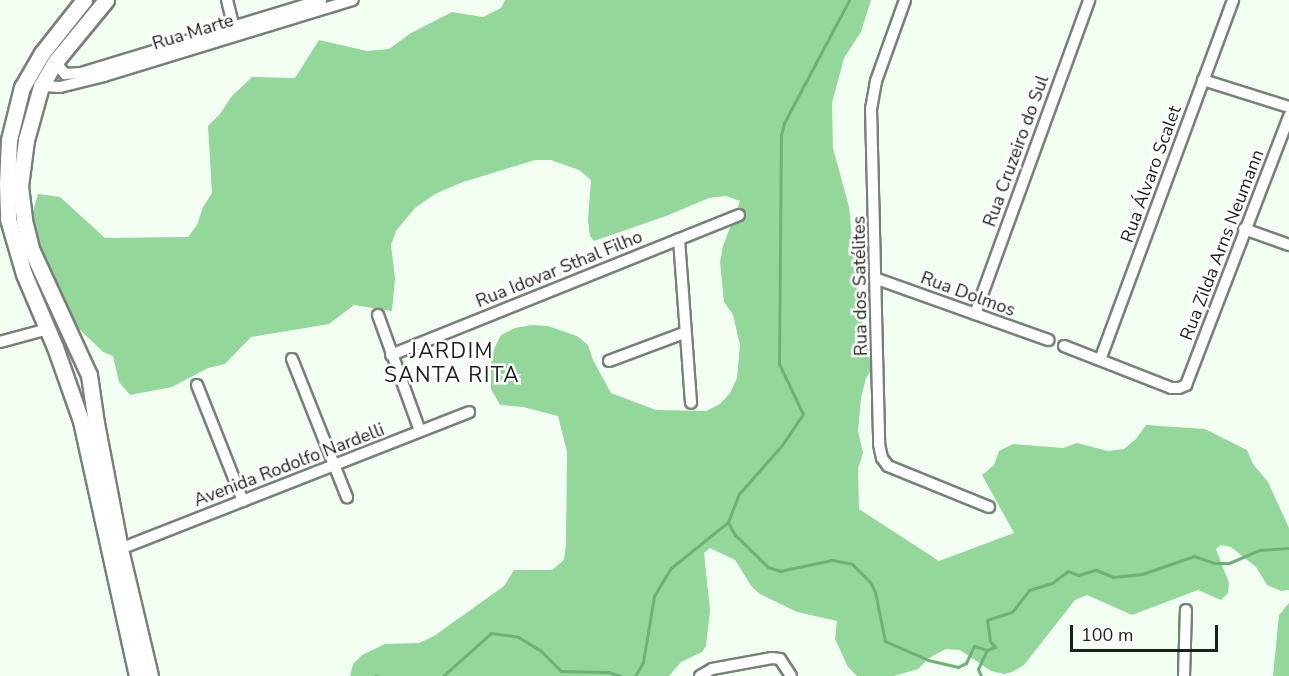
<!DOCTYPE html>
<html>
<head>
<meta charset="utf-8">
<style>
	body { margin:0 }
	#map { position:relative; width:1289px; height:676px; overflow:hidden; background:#f3fef3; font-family:"Nunito Sans",sans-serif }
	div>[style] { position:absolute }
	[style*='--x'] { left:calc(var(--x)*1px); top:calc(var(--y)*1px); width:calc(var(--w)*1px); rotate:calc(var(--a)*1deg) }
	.forest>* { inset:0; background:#93d79b }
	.stream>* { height:3px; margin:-1.5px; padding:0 1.5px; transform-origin:1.5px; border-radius:1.5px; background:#6eb177 }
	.roads { filter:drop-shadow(2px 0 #778178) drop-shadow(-2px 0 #778178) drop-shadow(0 2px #778178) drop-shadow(0 -2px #778178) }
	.minor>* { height:10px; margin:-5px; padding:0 5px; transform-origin:5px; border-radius:5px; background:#fff }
	.secondary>* { height:15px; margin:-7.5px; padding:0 7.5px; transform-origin:7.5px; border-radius:7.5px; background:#fff }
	span { translate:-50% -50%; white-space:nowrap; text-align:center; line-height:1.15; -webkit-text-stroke:5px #fff; paint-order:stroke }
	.street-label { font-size:18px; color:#1c201c }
	.quarter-label { font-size:21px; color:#1c201c; letter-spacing:1.5px }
	.scale { position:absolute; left:1070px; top:625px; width:148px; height:27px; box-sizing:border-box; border:3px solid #1c201c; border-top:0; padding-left:8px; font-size:18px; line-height:21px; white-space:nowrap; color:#1c201c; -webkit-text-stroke:4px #fff; paint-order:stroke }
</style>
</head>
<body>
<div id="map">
	<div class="forest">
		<i style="clip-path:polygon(505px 0,871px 0,861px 32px,844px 58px,832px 103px,833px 148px,849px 207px,859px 307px,872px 369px,866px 378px,861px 398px,858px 431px,863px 453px,858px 469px,859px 509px,939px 561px,1014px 533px,982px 475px,994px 465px,999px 451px,1013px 444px,1063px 448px,1077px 443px,1108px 451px,1124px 449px,1136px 439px,1146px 425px,1205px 429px,1247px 450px,1253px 464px,1268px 482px,1289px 528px,1289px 590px,1281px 591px,1267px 585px,1256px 567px,1231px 547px,1221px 545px,1216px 549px,1229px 583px,1228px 593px,1221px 600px,1198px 590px,1132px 615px,1087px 595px,1075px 600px,1024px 665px,1012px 672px,1004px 674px,991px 671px,960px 650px,946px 649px,929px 658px,918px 669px,894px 676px,857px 676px,848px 667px,835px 639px,837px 621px,797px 612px,760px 594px,752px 587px,735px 560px,710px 548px,704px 553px,710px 610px,706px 646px,702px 652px,681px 662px,669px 676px,350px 676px,353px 664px,362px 655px,385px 644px,419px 643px,434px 636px,504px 586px,514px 570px,552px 570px,564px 560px,566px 544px,567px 452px,558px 416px,523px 407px,500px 405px,491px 389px,491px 365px,494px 349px,501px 335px,515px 328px,532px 325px,548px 326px,577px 336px,588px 345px,593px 360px,611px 393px,656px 410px,706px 411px,720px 404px,730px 393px,737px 378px,740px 345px,733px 315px,724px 302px,720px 262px,723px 246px,740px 201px,726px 196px,709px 198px,666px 216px,594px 241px,590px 236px,588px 220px,591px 180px,579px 170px,551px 160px,535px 160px,463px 182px,435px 194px,415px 208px,396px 231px,391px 245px,395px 278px,392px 311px,354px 305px,329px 324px,251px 337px,225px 364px,208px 368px,172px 387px,130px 395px,119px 382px,113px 356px,103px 352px,70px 320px,27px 232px,38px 194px,60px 197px,105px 238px,188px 237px,197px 225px,203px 207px,212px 193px,208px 126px,220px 114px,231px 97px,252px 77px,295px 78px,319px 40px,367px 51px,389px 49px,411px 33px,452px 12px,483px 17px,501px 8px)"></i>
		<i style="clip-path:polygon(1289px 603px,1289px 676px,1273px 676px,1279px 615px)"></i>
	</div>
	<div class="stream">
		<i style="--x:728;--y:522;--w:15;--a:62"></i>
		<i style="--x:735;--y:535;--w:46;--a:44.1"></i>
		<i style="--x:768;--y:567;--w:13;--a:18"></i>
		<i style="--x:780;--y:571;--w:53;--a:-11.9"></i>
		<i style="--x:832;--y:560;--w:20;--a:11"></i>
		<i style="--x:852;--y:564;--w:25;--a:45"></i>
		<i style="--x:870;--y:582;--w:11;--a:63"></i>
		<i style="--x:875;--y:592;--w:50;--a:78.5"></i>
		<i style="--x:885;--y:641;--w:47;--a:23.8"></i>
		<i style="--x:928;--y:660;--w:31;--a:13"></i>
		<i style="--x:958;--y:667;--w:9;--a:-27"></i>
		<i style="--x:966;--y:663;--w:19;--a:-65"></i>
		<i style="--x:974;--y:646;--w:14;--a:17"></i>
		<i style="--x:987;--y:650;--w:9;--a:-21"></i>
		<i style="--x:995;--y:647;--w:8;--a:-130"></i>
		<i style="--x:990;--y:641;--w:21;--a:-98"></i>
		<i style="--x:987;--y:620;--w:26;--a:-18"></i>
		<i style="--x:1012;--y:612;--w:28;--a:-52"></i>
		<i style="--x:1029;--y:590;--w:24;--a:-17"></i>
		<i style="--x:1052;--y:583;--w:20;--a:-37"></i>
		<i style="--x:1068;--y:571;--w:11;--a:22"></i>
		<i style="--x:1078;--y:575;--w:19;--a:-16"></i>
		<i style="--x:1096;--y:570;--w:18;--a:22"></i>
		<i style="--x:1113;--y:577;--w:29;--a:-6"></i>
		<i style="--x:1142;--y:574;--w:55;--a:-19.1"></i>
		<i style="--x:1194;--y:556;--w:21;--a:19"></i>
		<i style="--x:1214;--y:563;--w:15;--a:0"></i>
		<i style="--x:1229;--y:563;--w:34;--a:-23"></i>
		<i style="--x:1260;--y:550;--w:29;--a:-4"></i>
		<i style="--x:375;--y:676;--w:2;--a:0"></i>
		<i style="--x:443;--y:676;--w:64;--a:-41.9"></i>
		<i style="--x:491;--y:633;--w:27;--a:8"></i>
		<i style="--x:518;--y:637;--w:26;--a:31"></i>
		<i style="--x:540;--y:650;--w:30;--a:45"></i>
		<i style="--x:561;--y:671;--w:47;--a:1.2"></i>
		<i style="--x:608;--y:672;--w:13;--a:18"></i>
		<i style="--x:635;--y:676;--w:16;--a:-60"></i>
		<i style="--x:643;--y:662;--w:67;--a:-80.5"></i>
		<i style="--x:654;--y:596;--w:33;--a:-59"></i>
		<i style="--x:671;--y:568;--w:73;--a:-38.9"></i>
		<i style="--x:728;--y:522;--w:30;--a:-69"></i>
		<i style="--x:739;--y:494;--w:65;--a:-48.7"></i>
		<i style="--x:782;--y:445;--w:37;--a:-56"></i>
		<i style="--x:803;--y:414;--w:55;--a:-115.6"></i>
		<i style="--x:779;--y:364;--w:229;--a:-89.5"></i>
		<i style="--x:781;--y:135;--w:12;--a:-76"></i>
		<i style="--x:784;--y:123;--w:139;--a:-62.1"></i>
		<i style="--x:981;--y:676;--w:8;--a:-113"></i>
		<i style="--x:978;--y:669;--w:21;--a:-65"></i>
	</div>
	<div class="roads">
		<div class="minor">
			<i style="--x:227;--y:0;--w:33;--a:76"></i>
			<i style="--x:905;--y:0;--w:86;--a:109.7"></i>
			<i style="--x:876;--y:81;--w:27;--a:100"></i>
			<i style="--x:871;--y:108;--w:336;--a:88.6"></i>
			<i style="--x:879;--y:444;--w:14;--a:78"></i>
			<i style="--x:882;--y:458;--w:10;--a:53"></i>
			<i style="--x:888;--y:466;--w:109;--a:22.1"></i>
			<i style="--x:55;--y:62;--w:16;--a:50"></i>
			<i style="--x:65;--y:74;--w:16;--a:-4"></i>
			<i style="--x:81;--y:73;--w:251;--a:-16.9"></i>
			<i style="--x:1203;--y:80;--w:90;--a:17.4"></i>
			<i style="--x:41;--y:86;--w:19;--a:3"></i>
			<i style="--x:60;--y:87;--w:45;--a:-14"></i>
			<i style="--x:104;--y:76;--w:260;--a:-17"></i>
			<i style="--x:1244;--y:229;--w:48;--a:19.6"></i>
			<i style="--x:679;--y:239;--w:164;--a:85.8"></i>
			<i style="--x:877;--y:279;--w:182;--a:19.6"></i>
			<i style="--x:975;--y:314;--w:334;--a:-70"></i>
			<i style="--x:378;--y:315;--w:123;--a:70.1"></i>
			<i style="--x:0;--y:342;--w:50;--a:-15.2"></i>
			<i style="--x:1064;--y:346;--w:115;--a:21.4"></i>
			<i style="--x:1171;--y:388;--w:8;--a:0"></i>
			<i style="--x:1179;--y:388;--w:8;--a:-23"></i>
			<i style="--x:1186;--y:385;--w:288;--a:-69"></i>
			<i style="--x:391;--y:355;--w:375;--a:-21.9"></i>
			<i style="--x:292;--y:359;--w:149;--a:68.3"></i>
			<i style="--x:1100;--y:360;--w:384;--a:-69.7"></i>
			<i style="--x:609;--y:361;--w:80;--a:-20.5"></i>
			<i style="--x:197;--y:385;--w:125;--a:68.4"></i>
			<i style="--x:120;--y:549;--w:375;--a:-21.4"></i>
			<i style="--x:700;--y:676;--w:14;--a:-30"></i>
			<i style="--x:712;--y:669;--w:61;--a:-10.4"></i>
			<i style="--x:772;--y:658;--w:8;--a:7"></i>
			<i style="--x:780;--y:659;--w:20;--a:57"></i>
			<i style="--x:1184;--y:676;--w:66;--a:-88.3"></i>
		</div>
		<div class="secondary">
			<i style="--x:84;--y:0;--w:68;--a:128.4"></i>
			<i style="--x:42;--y:53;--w:39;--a:120"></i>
			<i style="--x:22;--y:87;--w:55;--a:103.8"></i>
			<i style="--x:9;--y:140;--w:44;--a:92.6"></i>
			<i style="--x:7;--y:184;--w:35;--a:88"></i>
			<i style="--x:8;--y:219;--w:57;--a:73.8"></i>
			<i style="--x:24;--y:274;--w:79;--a:67"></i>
			<i style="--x:55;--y:347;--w:78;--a:70.6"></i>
			<i style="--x:81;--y:421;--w:261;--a:77.6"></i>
			<i style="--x:106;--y:0;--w:80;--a:129.4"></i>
			<i style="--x:55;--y:62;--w:28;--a:120"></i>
			<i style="--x:41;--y:86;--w:56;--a:105.5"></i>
			<i style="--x:26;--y:140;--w:46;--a:97.4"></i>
			<i style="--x:20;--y:186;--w:34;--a:83"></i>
			<i style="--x:24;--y:220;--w:32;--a:76"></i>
			<i style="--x:32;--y:251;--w:136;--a:65.3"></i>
			<i style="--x:89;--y:375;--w:49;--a:81.7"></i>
			<i style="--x:96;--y:423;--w:128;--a:79.2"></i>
			<i style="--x:120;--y:549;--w:130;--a:76.7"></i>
		</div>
	</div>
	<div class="street-label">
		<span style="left:193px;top:32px;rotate:-17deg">Rua Marte</span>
		<span style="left:1016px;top:151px;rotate:-70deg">Rua Cruzeiro do Sul</span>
		<span style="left:1151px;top:174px;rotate:-70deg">Rua Álvaro Scalet</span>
		<span style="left:1222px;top:245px;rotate:-69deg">Rua Zilda Arns Neumann</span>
		<span style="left:559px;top:269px;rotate:-22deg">Rua Idovar Sthal Filho</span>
		<span style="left:860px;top:286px;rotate:-91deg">Rua dos Satélites</span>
		<span style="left:968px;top:294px;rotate:20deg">Rua Dolmos</span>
		<span style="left:289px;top:465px;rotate:-21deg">Avenida Rodolfo Nardelli</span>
	</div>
	<div class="quarter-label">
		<span style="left:452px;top:363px">JARDIM<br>SANTA RITA</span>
	</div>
	<div class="scale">100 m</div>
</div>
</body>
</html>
